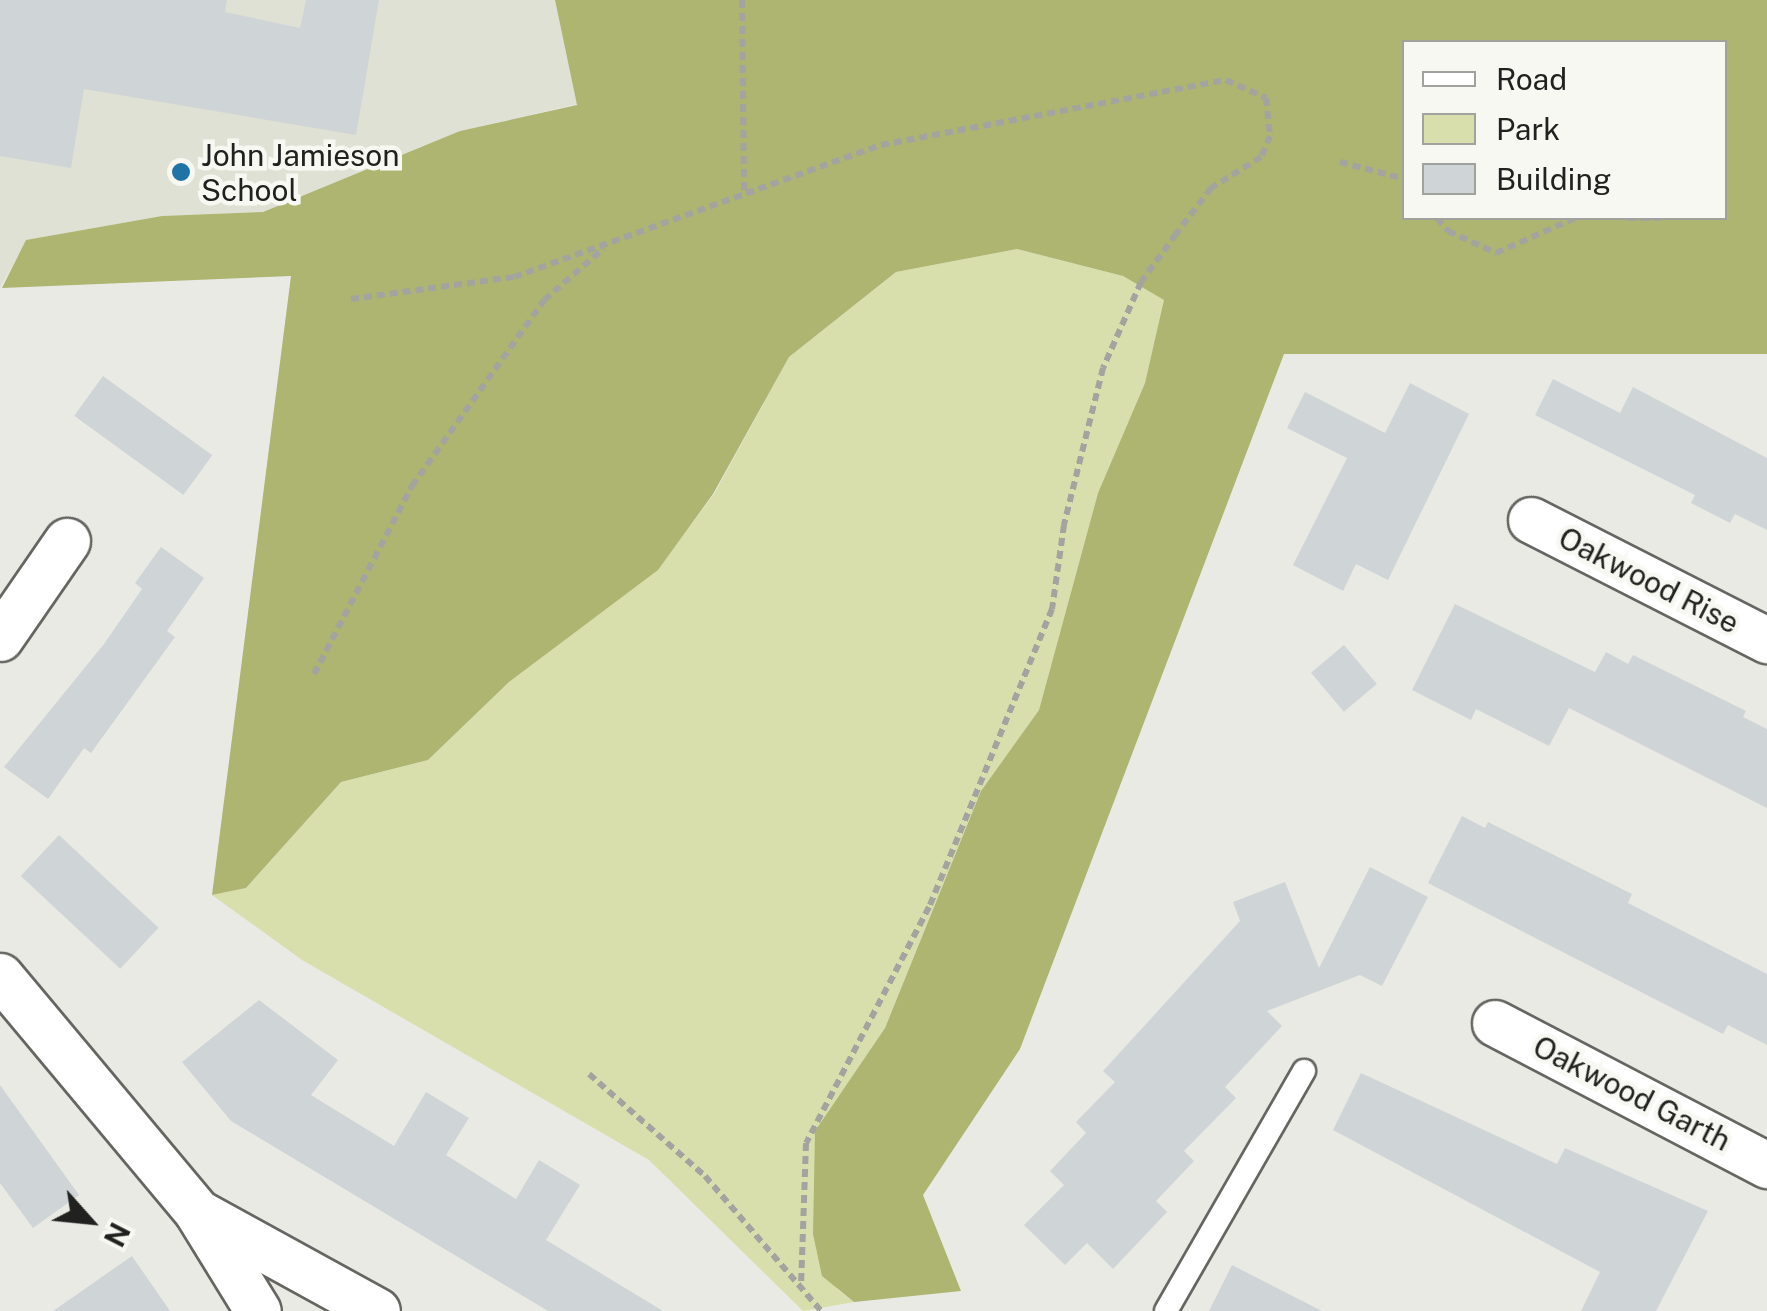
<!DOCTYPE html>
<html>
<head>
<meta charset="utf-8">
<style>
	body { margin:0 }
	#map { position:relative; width:1767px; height:1311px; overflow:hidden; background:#eaeae5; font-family:"Public Sans",sans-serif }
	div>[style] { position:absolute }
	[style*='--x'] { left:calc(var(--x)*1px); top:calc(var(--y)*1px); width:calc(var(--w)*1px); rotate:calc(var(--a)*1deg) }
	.built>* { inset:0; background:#dfe1d4 }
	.green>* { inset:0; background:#d8dfad }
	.forest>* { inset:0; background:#adb570 }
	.building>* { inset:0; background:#cfd4d7; transform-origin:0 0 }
	.path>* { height:6px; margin-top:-3px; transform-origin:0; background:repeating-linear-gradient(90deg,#a3a39f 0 8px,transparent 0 13px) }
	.roads { filter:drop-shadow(2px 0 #656561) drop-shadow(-2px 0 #656561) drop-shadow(0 2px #656561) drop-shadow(0 -2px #656561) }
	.service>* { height:22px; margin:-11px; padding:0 11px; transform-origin:11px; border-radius:11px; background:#fff }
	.minor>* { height:45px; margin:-22.5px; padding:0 22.5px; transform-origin:22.5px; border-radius:22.5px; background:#fff }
	.dots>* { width:28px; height:28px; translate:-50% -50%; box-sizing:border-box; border:5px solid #f7f8f2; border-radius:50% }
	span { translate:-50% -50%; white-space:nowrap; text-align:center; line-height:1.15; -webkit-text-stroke:9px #f7f8f2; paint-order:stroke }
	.poi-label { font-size:30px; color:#212120 }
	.left { translate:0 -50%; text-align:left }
	.street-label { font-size:30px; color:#212120 }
	.legend { position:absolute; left:1402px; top:40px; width:325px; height:180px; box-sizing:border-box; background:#f7f8f2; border:2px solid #a1a29e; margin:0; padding:12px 18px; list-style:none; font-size:30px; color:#212120 }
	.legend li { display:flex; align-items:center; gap:20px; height:50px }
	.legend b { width:50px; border:2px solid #a1a29e }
	.north { position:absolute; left:40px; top:1171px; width:100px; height:100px; -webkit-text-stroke:8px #f7f8f2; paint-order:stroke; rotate:117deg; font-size:28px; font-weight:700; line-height:40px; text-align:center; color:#212120 }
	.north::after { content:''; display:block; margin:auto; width:35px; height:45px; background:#212120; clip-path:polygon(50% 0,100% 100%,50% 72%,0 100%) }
</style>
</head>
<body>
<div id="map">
	<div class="built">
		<i style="clip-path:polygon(0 0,555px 0,577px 104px,460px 131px,263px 212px,162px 216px,27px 240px,0 288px)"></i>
	</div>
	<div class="green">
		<i style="clip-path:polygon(1017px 249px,1123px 276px,1165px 300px,1145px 383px,1098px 493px,1039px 710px,981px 791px,885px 1028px,815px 1131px,820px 1243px,837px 1289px,854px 1302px,803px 1311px,649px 1160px,302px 960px,212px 895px,246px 888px,341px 782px,428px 760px,509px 682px,657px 570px,714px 494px,789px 357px,896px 272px)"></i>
	</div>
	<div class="forest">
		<i style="clip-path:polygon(evenodd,555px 0,1767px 0,1767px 354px,1284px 354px,1020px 1049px,923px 1195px,961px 1291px,854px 1302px,822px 1276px,813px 1234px,815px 1131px,885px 1028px,981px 791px,1039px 710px,1098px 493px,1145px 383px,1164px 300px,1123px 276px,1017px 249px,896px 272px,789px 357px,713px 494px,658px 570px,509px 682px,428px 760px,341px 782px,246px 888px,212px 895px,291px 276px,2px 288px,26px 240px,162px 216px,263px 212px,460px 131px,577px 105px,555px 0,1404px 42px,1724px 42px,1724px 218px,1404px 218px,1404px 42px)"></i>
	</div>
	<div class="building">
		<i style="clip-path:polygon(0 0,227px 0,225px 12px,300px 28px,306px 0,379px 0,356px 135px,84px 89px,71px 168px,0 156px)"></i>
		<i style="left:103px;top:376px;width:135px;height:49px;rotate:36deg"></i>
		<i style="clip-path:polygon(1553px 379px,1620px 413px,1633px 387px,1767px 458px,1767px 530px,1735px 514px,1730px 523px,1691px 503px,1695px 495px,1535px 415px)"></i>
		<i style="clip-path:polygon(1410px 383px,1469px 414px,1388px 580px,1356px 564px,1343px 591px,1293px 565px,1347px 458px,1287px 428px,1305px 392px,1385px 433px)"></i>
		<i style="clip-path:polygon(161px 547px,204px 578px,167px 631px,175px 637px,91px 753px,84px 748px,48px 799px,4px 767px,104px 644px,142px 589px,135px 583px)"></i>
		<i style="clip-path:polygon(1455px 604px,1595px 672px,1606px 652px,1628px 664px,1633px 655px,1746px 711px,1743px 717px,1767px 729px,1767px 808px,1569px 708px,1549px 746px,1476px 709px,1471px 720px,1412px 690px)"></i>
		<i style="left:1344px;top:645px;width:51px;height:43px;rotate:50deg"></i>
		<i style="clip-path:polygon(1462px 816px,1485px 828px,1488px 822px,1632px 894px,1628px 903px,1767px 974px,1767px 1045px,1728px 1025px,1723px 1034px,1428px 883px)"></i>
		<i style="left:59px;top:835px;width:136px;height:56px;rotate:43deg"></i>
		<i style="clip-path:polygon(1370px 867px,1428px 897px,1382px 986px,1360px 975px,1267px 1011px,1282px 1026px,1225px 1087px,1236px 1098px,1184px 1151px,1194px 1161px,1156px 1201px,1167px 1212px,1113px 1269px,1087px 1243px,1065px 1265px,1024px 1225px,1064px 1185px,1050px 1171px,1086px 1133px,1076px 1122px,1115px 1082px,1103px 1071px,1240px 921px,1233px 902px,1285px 882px,1319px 968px)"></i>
		<i style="clip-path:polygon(259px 1000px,338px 1060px,311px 1095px,394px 1146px,426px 1092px,469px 1118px,446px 1155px,516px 1199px,539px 1160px,580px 1185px,546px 1240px,663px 1311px,548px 1311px,231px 1121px,182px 1062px)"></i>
		<i style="clip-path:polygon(1361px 1073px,1557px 1164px,1565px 1148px,1708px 1211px,1656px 1311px,1581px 1311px,1600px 1272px,1333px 1130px)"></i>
		<i style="clip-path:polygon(0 1085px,79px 1195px,33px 1228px,0 1183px)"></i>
		<i style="clip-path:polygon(132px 1256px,170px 1311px,53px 1311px)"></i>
		<i style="clip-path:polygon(1232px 1265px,1322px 1311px,1209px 1311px)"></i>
	</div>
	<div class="path">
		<i style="--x:742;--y:0;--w:195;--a:89.4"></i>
		<i style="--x:1340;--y:162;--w:66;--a:14.9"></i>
		<i style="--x:1437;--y:218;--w:17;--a:50"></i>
		<i style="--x:1448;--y:231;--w:53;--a:24.6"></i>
		<i style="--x:1496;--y:253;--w:86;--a:-23.9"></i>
		<i style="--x:1628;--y:218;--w:32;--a:0"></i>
		<i style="--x:351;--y:299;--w:164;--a:-7.7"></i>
		<i style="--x:514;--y:277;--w:390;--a:-19.8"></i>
		<i style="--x:881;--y:145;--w:351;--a:-10.7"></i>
		<i style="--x:1226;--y:80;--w:44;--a:24.2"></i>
		<i style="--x:1266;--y:98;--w:38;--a:84"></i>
		<i style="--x:1270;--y:136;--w:23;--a:113"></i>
		<i style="--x:1261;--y:157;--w:59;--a:148.2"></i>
		<i style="--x:1211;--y:188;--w:58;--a:127.3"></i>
		<i style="--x:1176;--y:234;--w:59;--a:126.1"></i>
		<i style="--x:1141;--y:282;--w:94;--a:113.8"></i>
		<i style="--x:1103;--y:368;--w:162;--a:104"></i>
		<i style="--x:1064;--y:525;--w:85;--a:98.1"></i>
		<i style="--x:1052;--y:609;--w:322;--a:112.4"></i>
		<i style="--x:929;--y:907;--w:266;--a:117.5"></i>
		<i style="--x:806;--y:1143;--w:145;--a:92"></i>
		<i style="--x:314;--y:674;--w:212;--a:-62.5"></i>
		<i style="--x:412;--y:486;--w:228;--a:-54.6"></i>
		<i style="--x:544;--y:300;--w:79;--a:-40.9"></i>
		<i style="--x:589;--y:1074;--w:154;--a:41.3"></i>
		<i style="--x:705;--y:1176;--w:178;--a:49.3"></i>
	</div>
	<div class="roads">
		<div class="service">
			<i style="--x:1166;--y:1311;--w:277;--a:-60.1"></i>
		</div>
		<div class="minor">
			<i style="--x:1531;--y:520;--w:265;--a:27"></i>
			<i style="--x:0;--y:638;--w:118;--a:-55.4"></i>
			<i style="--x:0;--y:976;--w:307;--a:50.1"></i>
			<i style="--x:197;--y:1212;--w:116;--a:58.4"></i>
			<i style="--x:1495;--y:1023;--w:307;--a:27.6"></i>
			<i style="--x:199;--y:1213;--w:203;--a:28.8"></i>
		</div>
	</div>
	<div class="dots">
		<i style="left:181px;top:172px;background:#2074a5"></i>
	</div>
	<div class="poi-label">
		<span class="left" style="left:201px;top:172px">John Jamieson<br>School</span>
	</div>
	<div class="street-label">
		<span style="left:1649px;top:580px;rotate:27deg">Oakwood Rise</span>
		<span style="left:1632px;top:1093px;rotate:27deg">Oakwood Garth</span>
	</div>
	<ul class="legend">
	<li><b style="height:12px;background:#fff"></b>Road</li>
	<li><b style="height:28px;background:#d8dfad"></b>Park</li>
	<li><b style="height:28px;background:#cfd4d7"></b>Building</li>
	</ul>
	<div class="north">N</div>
</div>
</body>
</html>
